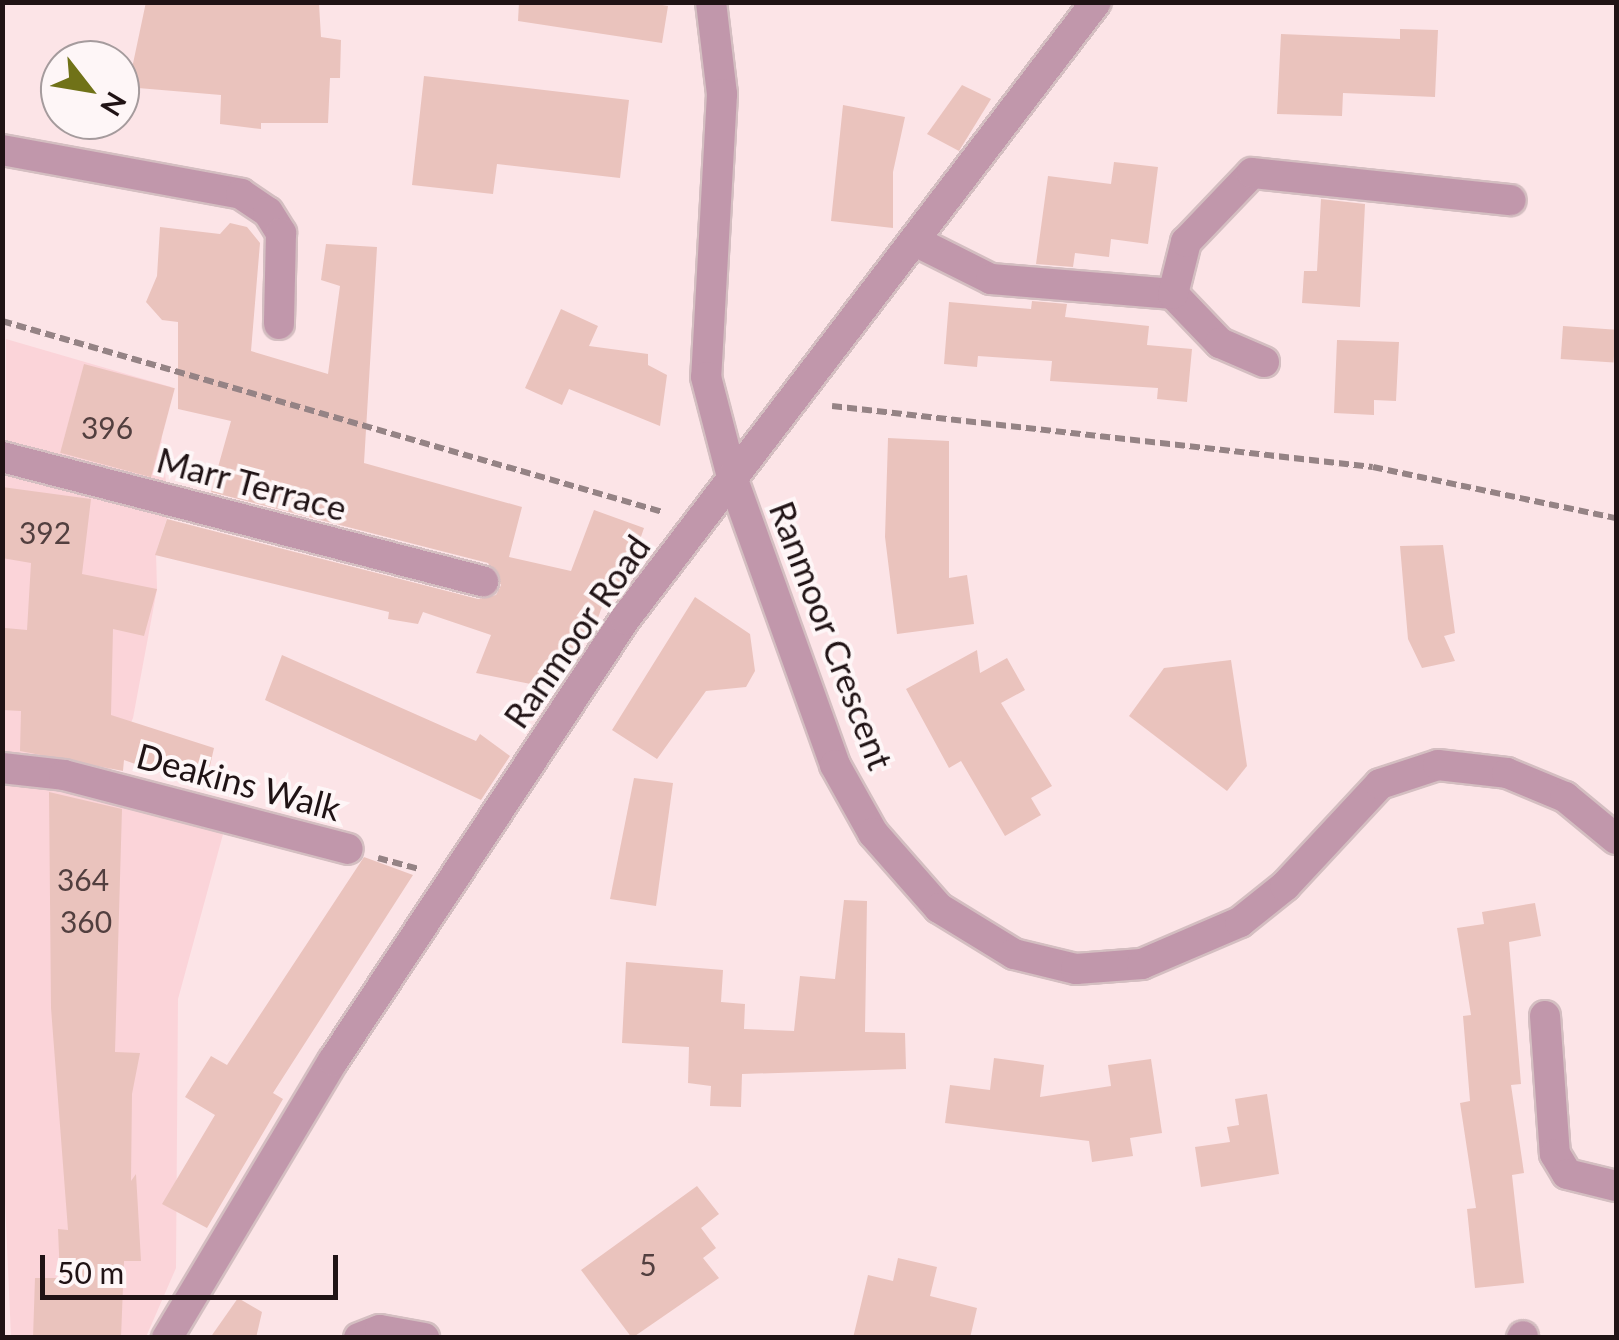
<!DOCTYPE html>
<html>
<head>
<meta charset="utf-8">
<style>
	body { margin:0 }
	#map { position:relative; width:1619px; height:1340px; overflow:hidden; background:#fce4e7; font-family:Lato,sans-serif }
	div>[style] { position:absolute }
	[style*='--x'] { left:calc(var(--x)*1px); top:calc(var(--y)*1px); width:calc(var(--w)*1px); rotate:calc(var(--a)*1deg) }
	.built>* { inset:0; background:#fbd4d9 }
	.building>* { inset:0; background:#eac3bd; transform-origin:0 0 }
	.path>* { height:6px; margin-top:-3px; transform-origin:0; background:repeating-linear-gradient(90deg,#958385 0 10px,transparent 0 15px) }
	.roads { filter:drop-shadow(2px 0 #d4bec1) drop-shadow(-2px 0 #d4bec1) drop-shadow(0 2px #d4bec1) drop-shadow(0 -2px #d4bec1) }
	.minor>* { height:30px; margin:-15px; padding:0 15px; transform-origin:15px; border-radius:15px; background:#c197ab }
	span { translate:-50% -50%; white-space:nowrap; text-align:center; line-height:1.15; -webkit-text-stroke:8px #fef6f7; paint-order:stroke }
	.number-label { font-size:30px; color:#523f3f }
	.number-label span { -webkit-text-stroke-width:0 }
	.street-label { font-size:35px; color:#201315 }
	.frame { position:absolute; inset:0; border:5px solid #201315; pointer-events:none }
	.north { position:absolute; left:40px; top:40px; width:100px; height:100px; box-sizing:border-box; background:#fef6f7; border:2px solid #a59b9d; border-radius:50%; rotate:121deg; font-size:28px; font-weight:700; line-height:40px; text-align:center; color:#201315 }
	.north::after { content:''; display:block; margin:auto; width:35px; height:45px; background:#707218; clip-path:polygon(50% 0,100% 100%,50% 72%,0 100%) }
	.scale { position:absolute; left:40px; top:1255px; width:298px; height:45px; box-sizing:border-box; border:5px solid #201315; border-top:0; padding-left:12px; font-size:30px; line-height:35px; white-space:nowrap; color:#201315; -webkit-text-stroke:8px #fef6f7; paint-order:stroke }
</style>
</head>
<body>
<div id="map">
	<div class="built">
		<i style="clip-path:polygon(6px 339px,171px 387px,161px 434px,169px 512px,156px 552px,157px 589px,133px 718px,108px 775px,228px 816px,178px 999px,176px 1268px,146px 1337px,11px 1337px,2px 1133px)"></i>
	</div>
	<div class="building">
		<i style="clip-path:polygon(146px 2px,319px 4px,321px 37px,341px 40px,340px 78px,330px 78px,328px 123px,261px 123px,261px 129px,220px 124px,221px 95px,138px 88px,131px 73px)"></i>
		<i style="clip-path:polygon(519px 2px,645px 2px,668px 6px,662px 43px,518px 21px)"></i>
		<i style="clip-path:polygon(1400px 29px,1438px 30px,1435px 97px,1343px 93px,1342px 116px,1277px 114px,1281px 34px,1400px 39px)"></i>
		<i style="clip-path:polygon(424px 76px,629px 100px,620px 178px,497px 164px,493px 194px,412px 185px)"></i>
		<i style="clip-path:polygon(962px 85px,991px 99px,959px 151px,927px 134px)"></i>
		<i style="clip-path:polygon(843px 105px,905px 117px,893px 172px,893px 228px,831px 221px)"></i>
		<i style="clip-path:polygon(1114px 162px,1158px 167px,1148px 244px,1111px 239px,1109px 257px,1075px 253px,1073px 267px,1036px 264px,1048px 176px,1111px 184px)"></i>
		<i style="clip-path:polygon(1321px 199px,1365px 204px,1360px 307px,1302px 303px,1304px 271px,1317px 271px)"></i>
		<i style="clip-path:polygon(230px 223px,247px 227px,260px 243px,251px 351px,328px 374px,340px 286px,321px 280px,326px 244px,377px 247px,364px 463px,522px 507px,509px 557px,571px 571px,594px 510px,644px 528px,621px 594px,616px 600px,606px 596px,591px 637px,580px 634px,556px 689px,476px 673px,491px 635px,423px 612px,418px 624px,388px 619px,389px 612px,155px 555px,167px 519px,478px 599px,496px 595px,501px 585px,488px 563px,211px 492px,231px 421px,178px 409px,178px 322px,162px 320px,146px 302px,157px 276px,160px 227px,220px 234px)"></i>
		<i style="clip-path:polygon(1032px 301px,1067px 304px,1065px 317px,1149px 326px,1147px 345px,1192px 349px,1187px 402px,1157px 399px,1158px 388px,1050px 381px,1052px 361px,978px 356px,977px 367px,944px 364px,949px 302px,1031px 309px)"></i>
		<i style="clip-path:polygon(561px 309px,598px 326px,589px 346px,648px 354px,648px 365px,667px 375px,660px 426px,569px 389px,562px 405px,525px 388px)"></i>
		<i style="left:1563px;top:326px;width:53px;height:33px;rotate:4deg"></i>
		<i style="clip-path:polygon(1337px 340px,1399px 342px,1396px 401px,1374px 400px,1374px 415px,1334px 413px)"></i>
		<i style="left:84px;top:364px;width:94px;height:92px;rotate:15deg"></i>
		<i style="clip-path:polygon(888px 438px,949px 441px,949px 578px,967px 575px,974px 624px,897px 634px,885px 537px)"></i>
		<i style="clip-path:polygon(2px 487px,91px 499px,82px 574px,157px 589px,144px 636px,113px 629px,111px 715px,214px 748px,207px 779px,191px 784px,124px 760px,123px 771px,20px 751px,21px 711px,2px 710px,2px 652px,5px 628px,27px 630px,31px 563px,2px 558px)"></i>
		<i style="clip-path:polygon(1443px 545px,1455px 633px,1444px 636px,1455px 661px,1422px 668px,1408px 639px,1400px 546px)"></i>
		<i style="clip-path:polygon(695px 597px,750px 634px,755px 671px,746px 687px,706px 691px,657px 759px,612px 730px)"></i>
		<i style="clip-path:polygon(977px 650px,980px 673px,1007px 658px,1025px 690px,1001px 703px,1052px 786px,1031px 798px,1041px 815px,1005px 836px,961px 761px,949px 768px,906px 689px)"></i>
		<i style="clip-path:polygon(282px 655px,476px 741px,480px 734px,510px 756px,481px 800px,265px 700px)"></i>
		<i style="clip-path:polygon(1231px 660px,1247px 766px,1227px 791px,1129px 716px,1164px 668px)"></i>
		<i style="clip-path:polygon(634px 778px,673px 783px,656px 906px,610px 899px)"></i>
		<i style="clip-path:polygon(49px 792px,122px 809px,115px 1052px,140px 1053px,132px 1094px,131px 1181px,136px 1174px,141px 1261px,124px 1261px,121px 1338px,33px 1338px,35px 1278px,60px 1278px,58px 1229px,68px 1230px,51px 1008px)"></i>
		<i style="clip-path:polygon(364px 857px,413px 875px,273px 1093px,283px 1099px,207px 1228px,162px 1204px,215px 1115px,185px 1097px,211px 1056px,227px 1065px)"></i>
		<i style="clip-path:polygon(844px 900px,867px 901px,865px 1032px,905px 1033px,906px 1069px,742px 1074px,741px 1107px,710px 1106px,711px 1086px,688px 1083px,689px 1047px,622px 1043px,626px 962px,723px 970px,721px 1002px,745px 1004px,744px 1029px,794px 1031px,800px 976px,835px 979px)"></i>
		<i style="clip-path:polygon(1535px 903px,1541px 936px,1509px 942px,1521px 1084px,1511px 1085px,1524px 1173px,1512px 1175px,1524px 1283px,1475px 1288px,1467px 1209px,1476px 1208px,1460px 1103px,1470px 1101px,1463px 1016px,1471px 1015px,1457px 928px,1484px 924px,1482px 912px)"></i>
		<i style="clip-path:polygon(994px 1058px,1044px 1065px,1040px 1097px,1111px 1086px,1108px 1065px,1151px 1059px,1162px 1133px,1130px 1138px,1133px 1156px,1092px 1162px,1089px 1141px,945px 1123px,950px 1085px,990px 1090px)"></i>
		<i style="clip-path:polygon(1267px 1094px,1279px 1174px,1201px 1187px,1195px 1147px,1230px 1142px,1227px 1127px,1239px 1125px,1235px 1099px)"></i>
		<i style="clip-path:polygon(697px 1186px,719px 1214px,701px 1228px,716px 1248px,703px 1258px,719px 1278px,632px 1338px,581px 1270px)"></i>
		<i style="clip-path:polygon(898px 1258px,937px 1267px,930px 1296px,977px 1308px,970px 1338px,853px 1338px,868px 1275px,893px 1281px)"></i>
		<i style="clip-path:polygon(238px 1298px,262px 1312px,256px 1338px,210px 1338px)"></i>
	</div>
	<div class="path">
		<i style="--x:2;--y:321;--w:688;--a:16.12"></i>
		<i style="--x:832;--y:406;--w:544;--a:6.43"></i>
		<i style="--x:1373;--y:467;--w:248;--a:11.9"></i>
		<i style="--x:378;--y:858;--w:42;--a:15"></i>
	</div>
	<div class="roads">
		<div class="minor">
			<i style="--x:711;--y:2;--w:93;--a:83.2"></i>
			<i style="--x:722;--y:94;--w:283;--a:93.2"></i>
			<i style="--x:706;--y:377;--w:103;--a:75.4"></i>
			<i style="--x:732;--y:477;--w:306;--a:70.3"></i>
			<i style="--x:835;--y:765;--w:78;--a:60.8"></i>
			<i style="--x:873;--y:833;--w:100;--a:48.7"></i>
			<i style="--x:939;--y:908;--w:88;--a:31.5"></i>
			<i style="--x:1014;--y:954;--w:64;--a:13.6"></i>
			<i style="--x:1076;--y:969;--w:66;--a:-4.3"></i>
			<i style="--x:1142;--y:964;--w:107;--a:-23.2"></i>
			<i style="--x:1240;--y:922;--w:58;--a:-38.7"></i>
			<i style="--x:1285;--y:886;--w:139;--a:-47"></i>
			<i style="--x:1380;--y:784;--w:61;--a:-18.1"></i>
			<i style="--x:1438;--y:765;--w:69;--a:6.6"></i>
			<i style="--x:1507;--y:773;--w:63;--a:22.5"></i>
			<i style="--x:1565;--y:797;--w:66;--a:39.5"></i>
			<i style="--x:2;--y:150;--w:243;--a:10.4"></i>
			<i style="--x:241;--y:194;--w:32;--a:34"></i>
			<i style="--x:268;--y:212;--w:25;--a:58"></i>
			<i style="--x:281;--y:233;--w:91;--a:91.3"></i>
			<i style="--x:915;--y:241;--w:85;--a:26.6"></i>
			<i style="--x:991;--y:279;--w:183;--a:4.7"></i>
			<i style="--x:1173;--y:294;--w:68;--a:46.2"></i>
			<i style="--x:1220;--y:343;--w:48;--a:23.4"></i>
			<i style="--x:1173;--y:294;--w:54;--a:-76"></i>
			<i style="--x:1186;--y:242;--w:95;--a:-46.3"></i>
			<i style="--x:1252;--y:173;--w:260;--a:6"></i>
			<i style="--x:2;--y:457;--w:497;--a:14.5"></i>
			<i style="--x:2;--y:768;--w:62;--a:6.4"></i>
			<i style="--x:64;--y:775;--w:293;--a:14.6"></i>
			<i style="--x:1545;--y:1016;--w:138;--a:85.9"></i>
			<i style="--x:1555;--y:1154;--w:23;--a:59"></i>
			<i style="--x:1567;--y:1174;--w:50;--a:13.8"></i>
			<i style="--x:167;--y:1338;--w:323;--a:-59.1"></i>
			<i style="--x:333;--y:1061;--w:530;--a:-56.55"></i>
			<i style="--x:625;--y:619;--w:776;--a:-52.64"></i>
			<i style="--x:359;--y:1338;--w:22;--a:-21"></i>
			<i style="--x:380;--y:1330;--w:45;--a:10.3"></i>
			<i style="--x:1522;--y:1338;--w:2;--a:-63"></i>
		</div>
	</div>
	<div class="number-label">
		<span style="left:107px;top:427px">396</span>
		<span style="left:45px;top:532px">392</span>
		<span style="left:83px;top:879px">364</span>
		<span style="left:86px;top:921px">360</span>
		<span style="left:648px;top:1264px">5</span>
	</div>
	<div class="street-label">
		<span style="left:252px;top:483px;rotate:15deg">Marr Terrace</span>
		<span style="left:576px;top:631px;rotate:-55deg">Ranmoor Road</span>
		<span style="left:832px;top:635px;rotate:69deg">Ranmoor Crescent</span>
		<span style="left:239px;top:781px;rotate:15deg">Deakins Walk</span>
	</div>
	<div class="frame"></div>
	<div class="north">N</div>
	<div class="scale">50 m</div>
</div>
</body>
</html>
